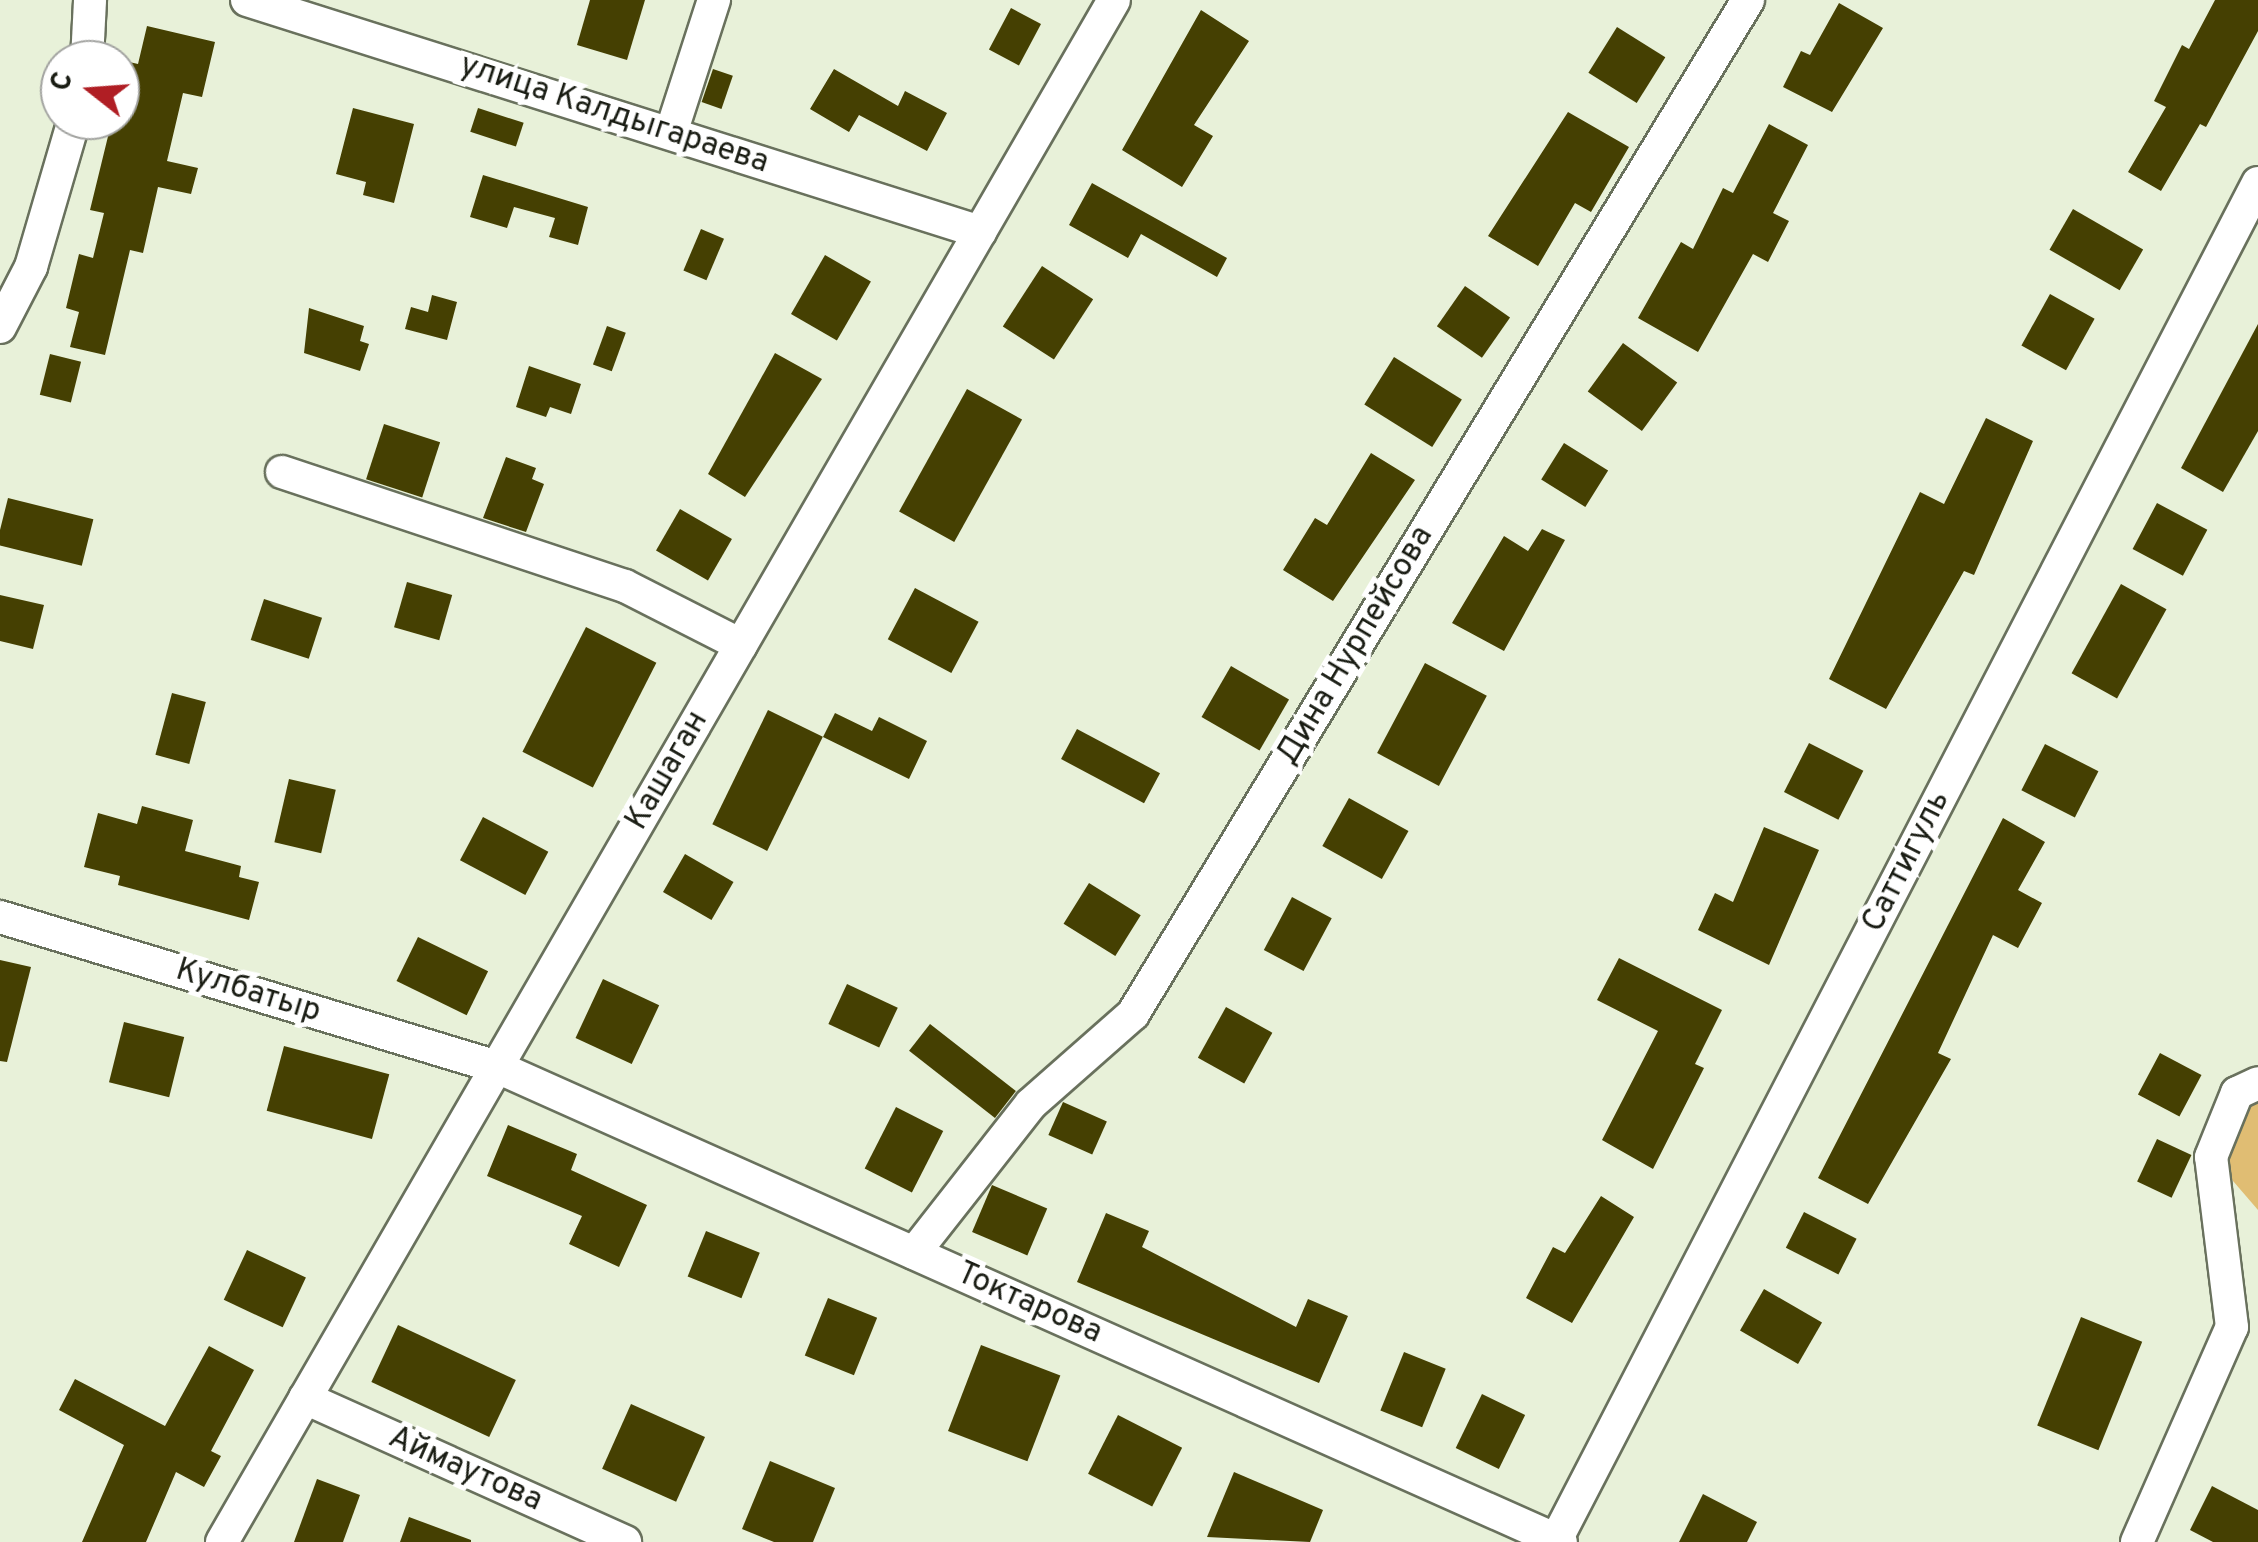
<!DOCTYPE html>
<html>
<head>
<meta charset="utf-8">
<style>
	body { margin:0 }
	#map { position:relative; width:2258px; height:1542px; overflow:hidden; background:#e8f1d9; font-family:Overpass,sans-serif }
	div>[style] { position:absolute }
	[style*='--x'] { left:calc(var(--x)*1px); top:calc(var(--y)*1px); width:calc(var(--w)*1px); rotate:calc(var(--a)*1deg) }
	.green>* { inset:0; background:#e0bd73 }
	.building>* { inset:0; background:#454002; transform-origin:0 0 }
	.roads { filter:drop-shadow(2px 0 #69715d) drop-shadow(-2px 0 #69715d) drop-shadow(0 2px #69715d) drop-shadow(0 -2px #69715d) }
	.minor>* { height:32px; margin:-16px; padding:0 16px; transform-origin:16px; border-radius:16px; background:#fff }
	span { translate:-50% -50%; white-space:nowrap; text-align:center; line-height:1.15; -webkit-text-stroke:10px #fff; paint-order:stroke }
	.street-label { font-size:32px; color:#191c13 }
	.north { position:absolute; left:40px; top:40px; width:100px; height:100px; box-sizing:border-box; background:#fff; border:2px solid #a3a4a1; border-radius:50%; rotate:287deg; font-size:28px; font-weight:700; line-height:40px; text-align:center; color:#191c13 }
	.north::after { content:''; display:block; margin:auto; width:35px; height:45px; background:#b01e24; clip-path:polygon(50% 0,100% 100%,50% 72%,0 100%) }
</style>
</head>
<body>
<div id="map">
	<div class="green">
		<i style="clip-path:polygon(2258px 1093px,2258px 1210px,2227px 1174px,2229px 1134px)"></i>
	</div>
	<div class="building">
		<i style="clip-path:polygon(590px 0,645px 0,627px 60px,577px 45px)"></i>
		<i style="clip-path:polygon(2215px 0,2258px 0,2258px 31px,2206px 127px,2200px 124px,2161px 191px,2128px 172px,2166px 107px,2154px 101px,2182px 45px,2189px 49px)"></i>
		<i style="clip-path:polygon(1839px 3px,1883px 28px,1832px 112px,1783px 87px,1801px 51px,1810px 55px)"></i>
		<i style="left:1011px;top:8px;width:34px;height:47px;rotate:28deg"></i>
		<i style="clip-path:polygon(1201px 10px,1249px 41px,1194px 125px,1213px 136px,1182px 187px,1122px 150px)"></i>
		<i style="clip-path:polygon(147px 26px,215px 42px,202px 97px,183px 93px,167px 161px,198px 168px,191px 194px,158px 187px,143px 253px,130px 250px,105px 355px,70px 347px,79px 312px,66px 308px,79px 254px,93px 258px,104px 213px,90px 210px,112px 120px,120px 120px,120px 82px,125px 61px,138px 64px)"></i>
		<i style="left:1617px;top:27px;width:57px;height:54px;rotate:32deg"></i>
		<i style="left:713px;top:69px;width:21px;height:35px;rotate:19deg"></i>
		<i style="clip-path:polygon(834px 69px,898px 106px,905px 91px,947px 113px,927px 151px,859px 115px,849px 132px,810px 109px)"></i>
		<i style="clip-path:polygon(353px 108px,414px 124px,394px 203px,363px 195px,366px 182px,336px 174px)"></i>
		<i style="left:478px;top:108px;width:48px;height:25px;rotate:18deg"></i>
		<i style="clip-path:polygon(1568px 112px,1629px 147px,1591px 212px,1575px 203px,1538px 266px,1488px 236px)"></i>
		<i style="clip-path:polygon(1769px 124px,1808px 145px,1773px 213px,1789px 221px,1768px 262px,1753px 254px,1698px 352px,1638px 318px,1681px 242px,1693px 249px,1723px 188px,1733px 193px)"></i>
		<i style="clip-path:polygon(483px 175px,588px 207px,578px 245px,549px 237px,555px 218px,514px 207px,507px 228px,470px 217px)"></i>
		<i style="clip-path:polygon(1092px 183px,1227px 258px,1217px 277px,1141px 234px,1128px 258px,1069px 225px)"></i>
		<i style="left:2073px;top:209px;width:81px;height:47px;rotate:30deg"></i>
		<i style="left:701px;top:229px;width:25px;height:45px;rotate:23deg"></i>
		<i style="left:825px;top:255px;width:53px;height:68px;rotate:30deg"></i>
		<i style="left:1042px;top:266px;width:61px;height:72px;rotate:33deg"></i>
		<i style="left:1465px;top:286px;width:55px;height:49px;rotate:35deg"></i>
		<i style="left:2050px;top:294px;width:51px;height:59px;rotate:29deg"></i>
		<i style="clip-path:polygon(432px 295px,457px 302px,447px 340px,405px 329px,411px 307px,428px 312px)"></i>
		<i style="clip-path:polygon(309px 308px,364px 326px,360px 341px,369px 344px,360px 371px,304px 353px)"></i>
		<i style="clip-path:polygon(2258px 324px,2258px 431px,2223px 492px,2181px 468px)"></i>
		<i style="left:607px;top:326px;width:20px;height:41px;rotate:20deg"></i>
		<i style="left:1623px;top:343px;width:67px;height:60px;rotate:36deg"></i>
		<i style="clip-path:polygon(775px 353px,822px 379px,745px 497px,708px 474px)"></i>
		<i style="left:50px;top:354px;width:32px;height:42px;rotate:14deg"></i>
		<i style="left:1394px;top:357px;width:80px;height:56px;rotate:32deg"></i>
		<i style="clip-path:polygon(529px 366px,581px 384px,571px 414px,550px 407px,546px 417px,516px 407px)"></i>
		<i style="left:967px;top:389px;width:63px;height:140px;rotate:29deg"></i>
		<i style="clip-path:polygon(1986px 418px,2033px 441px,1974px 575px,1964px 571px,1886px 709px,1829px 679px,1920px 492px,1944px 504px)"></i>
		<i style="left:384px;top:424px;width:59px;height:58px;rotate:18deg"></i>
		<i style="left:1564px;top:443px;width:52px;height:43px;rotate:32deg"></i>
		<i style="clip-path:polygon(1371px 453px,1415px 480px,1333px 601px,1283px 570px,1315px 518px,1327px 525px)"></i>
		<i style="clip-path:polygon(506px 457px,536px 468px,532px 479px,544px 484px,526px 532px,483px 518px)"></i>
		<i style="left:8px;top:498px;width:88px;height:48px;rotate:14deg"></i>
		<i style="left:2157px;top:503px;width:57px;height:52px;rotate:28deg"></i>
		<i style="left:680px;top:509px;width:60px;height:48px;rotate:30deg"></i>
		<i style="clip-path:polygon(1542px 529px,1565px 540px,1504px 651px,1452px 623px,1504px 536px,1528px 551px)"></i>
		<i style="left:407px;top:582px;width:47px;height:47px;rotate:16deg"></i>
		<i style="left:2121px;top:584px;width:52px;height:102px;rotate:29deg"></i>
		<i style="left:915px;top:588px;width:72px;height:58px;rotate:28deg"></i>
		<i style="clip-path:polygon(0 595px,44px 605px,33px 649px,0 641px)"></i>
		<i style="left:264px;top:599px;width:61px;height:43px;rotate:18deg"></i>
		<i style="left:586px;top:627px;width:79px;height:140px;rotate:27deg"></i>
		<i style="left:1425px;top:663px;width:70px;height:102px;rotate:28deg"></i>
		<i style="left:1231px;top:666px;width:67px;height:59px;rotate:30deg"></i>
		<i style="left:172px;top:693px;width:35px;height:64px;rotate:15deg"></i>
		<i style="left:768px;top:710px;width:61px;height:127px;rotate:26deg"></i>
		<i style="clip-path:polygon(835px 713px,872px 731px,879px 717px,927px 741px,909px 779px,823px 737px)"></i>
		<i style="left:1077px;top:729px;width:94px;height:34px;rotate:28deg"></i>
		<i style="left:1809px;top:743px;width:61px;height:55px;rotate:27deg"></i>
		<i style="left:2045px;top:744px;width:60px;height:52px;rotate:27deg"></i>
		<i style="left:289px;top:779px;width:48px;height:65px;rotate:13deg"></i>
		<i style="left:1349px;top:798px;width:68px;height:55px;rotate:29deg"></i>
		<i style="clip-path:polygon(142px 806px,193px 820px,185px 851px,241px 866px,239px 877px,259px 882px,249px 920px,118px 885px,120px 876px,84px 867px,98px 813px,137px 824px)"></i>
		<i style="left:483px;top:817px;width:74px;height:49px;rotate:28deg"></i>
		<i style="clip-path:polygon(2003px 818px,2045px 842px,2018px 890px,2042px 903px,2018px 948px,1993px 935px,1938px 1053px,1951px 1059px,1868px 1204px,1818px 1178px)"></i>
		<i style="clip-path:polygon(1764px 827px,1819px 850px,1769px 965px,1698px 930px,1715px 893px,1733px 902px)"></i>
		<i style="left:685px;top:854px;width:56px;height:44px;rotate:30deg"></i>
		<i style="left:1089px;top:883px;width:61px;height:48px;rotate:32deg"></i>
		<i style="left:1292px;top:897px;width:45px;height:60px;rotate:28deg"></i>
		<i style="left:418px;top:937px;width:78px;height:49px;rotate:26deg"></i>
		<i style="clip-path:polygon(1619px 958px,1722px 1010px,1695px 1064px,1704px 1068px,1653px 1169px,1602px 1140px,1658px 1031px,1597px 1000px)"></i>
		<i style="clip-path:polygon(0 960px,31px 967px,7px 1062px,0 1061px)"></i>
		<i style="left:603px;top:979px;width:62px;height:65px;rotate:25deg"></i>
		<i style="left:847px;top:984px;width:56px;height:44px;rotate:25deg"></i>
		<i style="left:1226px;top:1007px;width:53px;height:58px;rotate:29deg"></i>
		<i style="left:124px;top:1022px;width:62px;height:62px;rotate:14deg"></i>
		<i style="left:930px;top:1024px;width:109px;height:34px;rotate:38deg"></i>
		<i style="left:284px;top:1046px;width:109px;height:67px;rotate:15deg"></i>
		<i style="left:2160px;top:1053px;width:47px;height:47px;rotate:28deg"></i>
		<i style="left:1063px;top:1102px;width:48px;height:36px;rotate:24deg"></i>
		<i style="left:896px;top:1107px;width:53px;height:69px;rotate:27deg"></i>
		<i style="clip-path:polygon(508px 1125px,577px 1154px,571px 1170px,647px 1205px,619px 1267px,569px 1244px,582px 1216px,487px 1176px)"></i>
		<i style="left:2157px;top:1139px;width:38px;height:47px;rotate:25deg"></i>
		<i style="left:992px;top:1185px;width:60px;height:51px;rotate:23deg"></i>
		<i style="clip-path:polygon(1601px 1196px,1634px 1217px,1572px 1323px,1526px 1298px,1553px 1247px,1565px 1253px)"></i>
		<i style="left:1804px;top:1212px;width:59px;height:40px;rotate:27deg"></i>
		<i style="clip-path:polygon(1106px 1213px,1149px 1231px,1142px 1247px,1296px 1327px,1308px 1299px,1348px 1316px,1319px 1383px,1077px 1282px)"></i>
		<i style="left:706px;top:1231px;width:58px;height:49px;rotate:22deg"></i>
		<i style="left:247px;top:1250px;width:65px;height:55px;rotate:25deg"></i>
		<i style="left:1764px;top:1289px;width:67px;height:48px;rotate:30deg"></i>
		<i style="left:828px;top:1298px;width:53px;height:62px;rotate:22deg"></i>
		<i style="left:2081px;top:1317px;width:66px;height:117px;rotate:22deg"></i>
		<i style="left:398px;top:1325px;width:130px;height:63px;rotate:25deg"></i>
		<i style="left:981px;top:1345px;width:85px;height:92px;rotate:21deg"></i>
		<i style="clip-path:polygon(209px 1346px,254px 1370px,211px 1451px,221px 1456px,204px 1487px,176px 1472px,146px 1542px,82px 1542px,124px 1445px,59px 1410px,75px 1379px,165px 1426px)"></i>
		<i style="left:1404px;top:1352px;width:45px;height:63px;rotate:22deg"></i>
		<i style="left:1482px;top:1394px;width:48px;height:60px;rotate:26deg"></i>
		<i style="left:631px;top:1404px;width:81px;height:71px;rotate:24deg"></i>
		<i style="left:1118px;top:1415px;width:72px;height:66px;rotate:27deg"></i>
		<i style="clip-path:polygon(770px 1461px,835px 1488px,813px 1542px,774px 1542px,742px 1529px)"></i>
		<i style="clip-path:polygon(1234px 1472px,1323px 1510px,1310px 1542px,1207px 1537px)"></i>
		<i style="clip-path:polygon(317px 1479px,360px 1495px,343px 1542px,294px 1542px)"></i>
		<i style="clip-path:polygon(2212px 1486px,2258px 1510px,2258px 1542px,2213px 1542px,2190px 1530px)"></i>
		<i style="clip-path:polygon(1703px 1494px,1757px 1522px,1747px 1542px,1679px 1542px)"></i>
		<i style="clip-path:polygon(409px 1517px,471px 1540px,471px 1542px,400px 1542px)"></i>
	</div>
	<div class="roads">
		<div class="minor">
			<i style="--x:247;--y:0;--w:769;--a:17.56"></i>
			<i style="--x:87;--y:60;--w:60;--a:-87.1"></i>
			<i style="--x:671;--y:133;--w:140;--a:-72.1"></i>
			<i style="--x:0;--y:327;--w:68;--a:-62.7"></i>
			<i style="--x:31;--y:267;--w:153;--a:-73.7"></i>
			<i style="--x:282;--y:472;--w:361;--a:18.4"></i>
			<i style="--x:625;--y:586;--w:130;--a:27"></i>
			<i style="--x:0;--y:917;--w:519;--a:16.79"></i>
			<i style="--x:497;--y:1067;--w:1165;--a:24.06"></i>
			<i style="--x:914;--y:1253;--w:189;--a:-51.9"></i>
			<i style="--x:1031;--y:1104;--w:136;--a:-41.4"></i>
			<i style="--x:1133;--y:1014;--w:1186;--a:-58.76"></i>
			<i style="--x:305;--y:1398;--w:351;--a:24.2"></i>
			<i style="--x:222;--y:1542;--w:1781;--a:-59.95"></i>
			<i style="--x:1555;--y:1542;--w:1530;--a:-62.65"></i>
			<i style="--x:2137;--y:1542;--w:235;--a:-66.2"></i>
			<i style="--x:2232;--y:1327;--w:171;--a:-97"></i>
			<i style="--x:2211;--y:1157;--w:69;--a:-67.9"></i>
			<i style="--x:2237;--y:1093;--w:23;--a:-25"></i>
		</div>
	</div>
	<div class="street-label">
		<span style="left:614px;top:115px;rotate:18deg">улица Калдыгараева</span>
		<span style="left:1356px;top:646px;rotate:-59deg">Дина Нурпейсова</span>
		<span style="left:668px;top:771px;rotate:-60deg">Кашаган</span>
		<span style="left:1907px;top:862px;rotate:-63deg">Саттигуль</span>
		<span style="left:248px;top:992px;rotate:17deg">Кулбатыр</span>
		<span style="left:1029px;top:1304px;rotate:24deg">Токтарова</span>
		<span style="left:465px;top:1470px;rotate:24deg">Аймаутова</span>
	</div>
	<div class="north">С</div>
</div>
</body>
</html>
